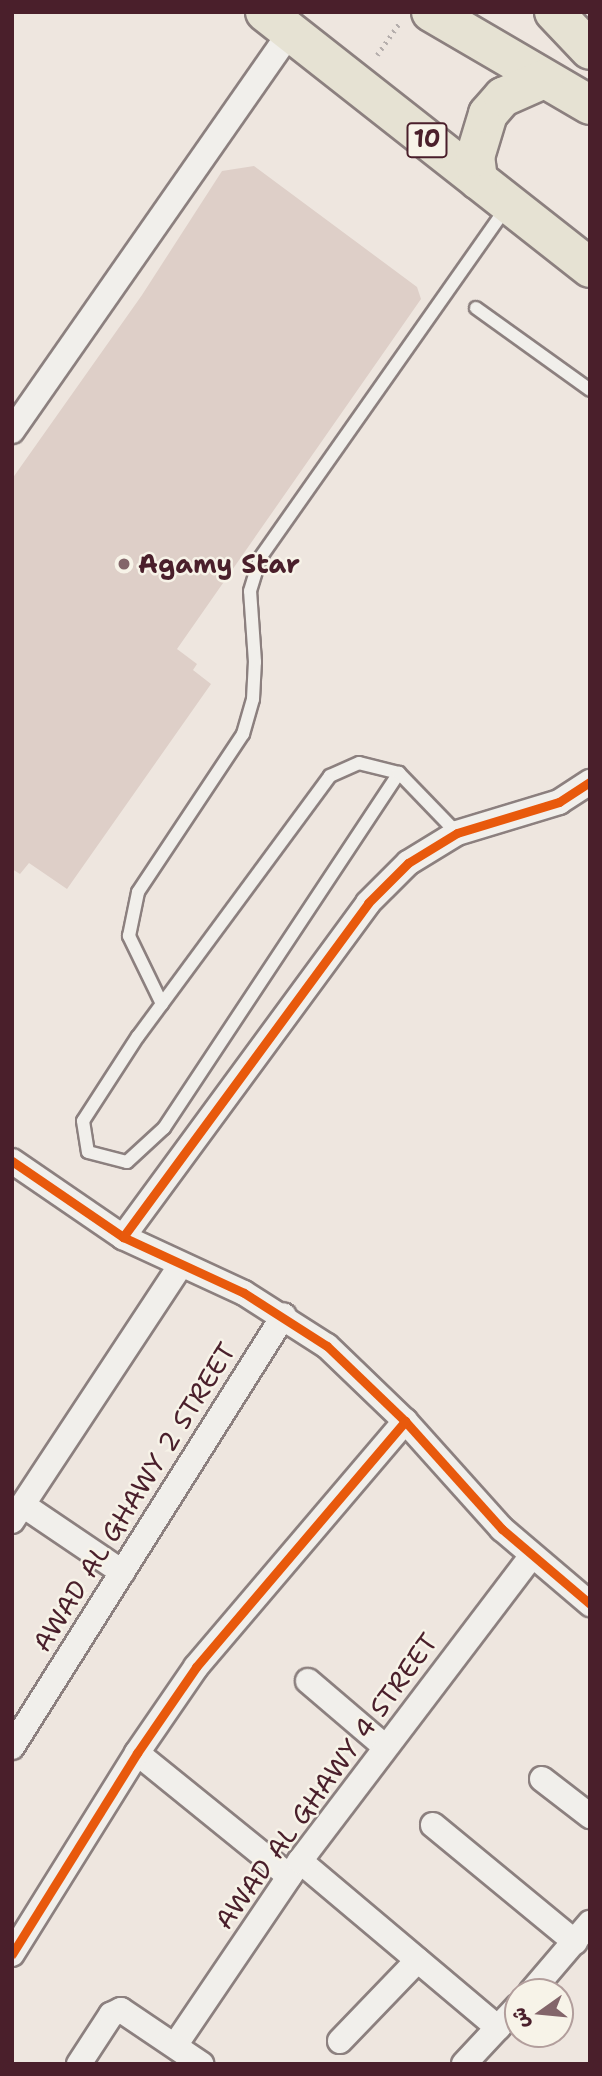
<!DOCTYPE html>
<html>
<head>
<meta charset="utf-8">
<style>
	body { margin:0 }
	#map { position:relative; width:602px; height:2076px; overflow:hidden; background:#eee6df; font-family:"Shantell Sans","Playpen Sans Arabic",sans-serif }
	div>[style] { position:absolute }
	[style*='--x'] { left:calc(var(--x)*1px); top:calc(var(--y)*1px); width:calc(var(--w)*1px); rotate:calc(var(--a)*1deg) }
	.building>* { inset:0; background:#decfc8 }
	.path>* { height:4.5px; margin-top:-2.25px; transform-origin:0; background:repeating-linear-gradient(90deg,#b5aeac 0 2px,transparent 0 7px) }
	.roads { filter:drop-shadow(2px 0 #8c807f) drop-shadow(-2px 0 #8c807f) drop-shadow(0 2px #8c807f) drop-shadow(0 -2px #8c807f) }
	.lane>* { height:12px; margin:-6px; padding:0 6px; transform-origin:6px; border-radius:6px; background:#f1efeb }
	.street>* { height:24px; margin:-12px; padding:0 12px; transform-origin:12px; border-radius:12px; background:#f1efeb }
	.primary>* { height:38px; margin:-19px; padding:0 19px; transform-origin:19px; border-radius:19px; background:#e6e2d3 }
	.cycleway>* { height:9px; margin:-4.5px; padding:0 4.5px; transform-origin:4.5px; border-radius:4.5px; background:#e8590c }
	.dots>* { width:19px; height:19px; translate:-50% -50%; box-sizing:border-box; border:4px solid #f7f3e8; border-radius:50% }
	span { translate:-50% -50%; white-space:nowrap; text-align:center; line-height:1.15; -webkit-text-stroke:5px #f7f3e8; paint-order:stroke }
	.shield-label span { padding:2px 5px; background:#f7f3e8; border:2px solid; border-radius:5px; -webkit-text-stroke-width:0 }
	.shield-label { font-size:24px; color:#4a1f2b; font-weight:700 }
	.poi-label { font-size:26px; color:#4a1f2b; font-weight:700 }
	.left { translate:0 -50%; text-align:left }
	.street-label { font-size:26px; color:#4a1f2b }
	.frame { position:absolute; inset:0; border:14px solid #4a1f2b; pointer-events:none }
	.north { position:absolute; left:504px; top:1978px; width:70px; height:70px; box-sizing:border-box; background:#f7f3e8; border:2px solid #b29e9c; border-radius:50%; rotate:255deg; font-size:19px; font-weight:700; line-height:28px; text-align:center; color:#4a1f2b }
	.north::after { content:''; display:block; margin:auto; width:24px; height:32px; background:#83656a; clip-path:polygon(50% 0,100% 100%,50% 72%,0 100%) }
</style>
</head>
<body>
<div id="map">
	<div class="building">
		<i style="clip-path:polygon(254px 166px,417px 287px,421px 299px,177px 649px,197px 664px,193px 670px,211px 684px,67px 889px,29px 863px,20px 874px,12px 869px,12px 479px,142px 295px,222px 171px)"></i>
	</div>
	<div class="path">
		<i style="--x:377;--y:55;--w:40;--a:-55.1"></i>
	</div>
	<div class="roads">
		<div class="lane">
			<i style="--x:476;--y:308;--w:140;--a:35.7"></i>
			<i style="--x:399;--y:773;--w:41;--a:-166"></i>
			<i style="--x:359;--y:763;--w:32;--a:156"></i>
			<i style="--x:330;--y:776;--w:323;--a:126.4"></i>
			<i style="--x:138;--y:1036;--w:101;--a:122.9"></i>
			<i style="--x:83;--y:1121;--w:31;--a:81"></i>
			<i style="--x:88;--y:1152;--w:40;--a:14.4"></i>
			<i style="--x:127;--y:1162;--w:50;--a:-42.6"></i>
			<i style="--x:164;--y:1128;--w:426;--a:-56.5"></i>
			<i style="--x:399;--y:773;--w:83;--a:46"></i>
			<i style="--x:162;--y:1004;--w:76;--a:-115.9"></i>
			<i style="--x:129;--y:936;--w:45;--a:-78.4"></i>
			<i style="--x:138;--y:892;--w:190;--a:-56.4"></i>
			<i style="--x:243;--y:734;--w:36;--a:-74"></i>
			<i style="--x:253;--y:699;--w:37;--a:-87"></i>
			<i style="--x:255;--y:662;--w:71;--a:-94"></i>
			<i style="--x:250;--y:591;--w:34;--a:-73"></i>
			<i style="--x:260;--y:558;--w:429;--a:-54.9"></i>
		</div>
		<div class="street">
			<i style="--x:12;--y:431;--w:486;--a:-55.1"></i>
			<i style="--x:12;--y:1161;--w:135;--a:34.4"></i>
			<i style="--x:123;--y:1237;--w:133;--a:24.8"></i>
			<i style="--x:244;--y:1293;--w:98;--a:32.6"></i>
			<i style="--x:327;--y:1346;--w:108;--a:43.9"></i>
			<i style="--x:405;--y:1421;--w:145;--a:48.1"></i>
			<i style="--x:502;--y:1529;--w:116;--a:40.4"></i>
			<i style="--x:123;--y:1237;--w:414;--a:-53.7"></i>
			<i style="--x:368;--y:903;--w:57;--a:-45"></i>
			<i style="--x:408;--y:863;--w:57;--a:-31.5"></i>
			<i style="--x:457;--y:833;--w:107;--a:-16.9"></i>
			<i style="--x:559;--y:802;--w:37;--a:-33"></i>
			<i style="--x:23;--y:1505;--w:120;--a:34.1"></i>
			<i style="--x:12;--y:1521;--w:305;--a:-56.6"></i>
			<i style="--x:308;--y:1681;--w:100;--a:40.5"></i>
			<i style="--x:12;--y:1747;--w:510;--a:-57.8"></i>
			<i style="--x:137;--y:1753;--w:196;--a:39"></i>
			<i style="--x:542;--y:1779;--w:61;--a:37.6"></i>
			<i style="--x:433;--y:1825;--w:184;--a:39.5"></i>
			<i style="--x:300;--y:1861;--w:259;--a:40.1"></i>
			<i style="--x:12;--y:1954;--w:237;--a:-58.1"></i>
			<i style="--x:137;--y:1753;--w:104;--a:-55.5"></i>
			<i style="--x:196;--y:1667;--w:323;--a:-49.6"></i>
			<i style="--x:531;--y:1992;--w:91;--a:-49.5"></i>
			<i style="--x:340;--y:2041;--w:112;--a:-46.1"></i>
			<i style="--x:176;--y:2044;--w:221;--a:-55.9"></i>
			<i style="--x:300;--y:1861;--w:382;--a:-52.8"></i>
			<i style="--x:79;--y:2064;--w:59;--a:-56.9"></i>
			<i style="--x:111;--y:2015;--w:11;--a:-27"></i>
			<i style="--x:121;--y:2010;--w:97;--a:34"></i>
			<i style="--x:464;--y:2064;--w:79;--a:-47"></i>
		</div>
		<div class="primary">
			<i style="--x:265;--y:12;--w:414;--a:38.2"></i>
			<i style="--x:431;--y:12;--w:184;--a:30.3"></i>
			<i style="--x:554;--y:12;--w:52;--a:46.5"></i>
			<i style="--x:478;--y:180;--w:23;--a:-97"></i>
			<i style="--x:475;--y:157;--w:45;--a:-73.2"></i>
			<i style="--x:488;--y:114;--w:23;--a:-49"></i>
			<i style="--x:503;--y:97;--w:45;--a:-23.7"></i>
		</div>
	</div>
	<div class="cycleway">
		<i style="--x:12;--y:1161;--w:135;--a:34.4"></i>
		<i style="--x:123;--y:1237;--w:133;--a:24.8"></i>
		<i style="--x:244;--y:1293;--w:98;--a:32.6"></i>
		<i style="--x:327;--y:1346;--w:108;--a:43.9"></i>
		<i style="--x:405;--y:1421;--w:145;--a:48.1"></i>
		<i style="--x:502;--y:1529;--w:116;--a:40.4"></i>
		<i style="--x:123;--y:1237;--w:414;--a:-53.7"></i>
		<i style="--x:368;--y:903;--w:57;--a:-45"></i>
		<i style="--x:408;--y:863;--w:57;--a:-31.5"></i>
		<i style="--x:457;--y:833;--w:107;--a:-16.9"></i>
		<i style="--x:559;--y:802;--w:37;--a:-33"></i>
		<i style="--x:12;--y:1954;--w:237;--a:-58.1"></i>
		<i style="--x:137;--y:1753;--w:104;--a:-55.5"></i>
		<i style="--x:196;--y:1667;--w:323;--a:-49.6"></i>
	</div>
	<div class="dots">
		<i style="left:124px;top:564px;background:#83656a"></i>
	</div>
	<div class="shield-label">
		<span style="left:427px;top:140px">10</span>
	</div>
	<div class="poi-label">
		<span class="left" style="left:138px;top:564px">Agamy Star</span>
	</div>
	<div class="street-label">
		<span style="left:134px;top:1497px;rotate:-58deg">AWAD AL GHAWY 2 STREET</span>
		<span style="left:326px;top:1781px;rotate:-54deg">AWAD AL GHAWY 4 STREET</span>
	</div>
	<div class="frame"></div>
	<div class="north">ش</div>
</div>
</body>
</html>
